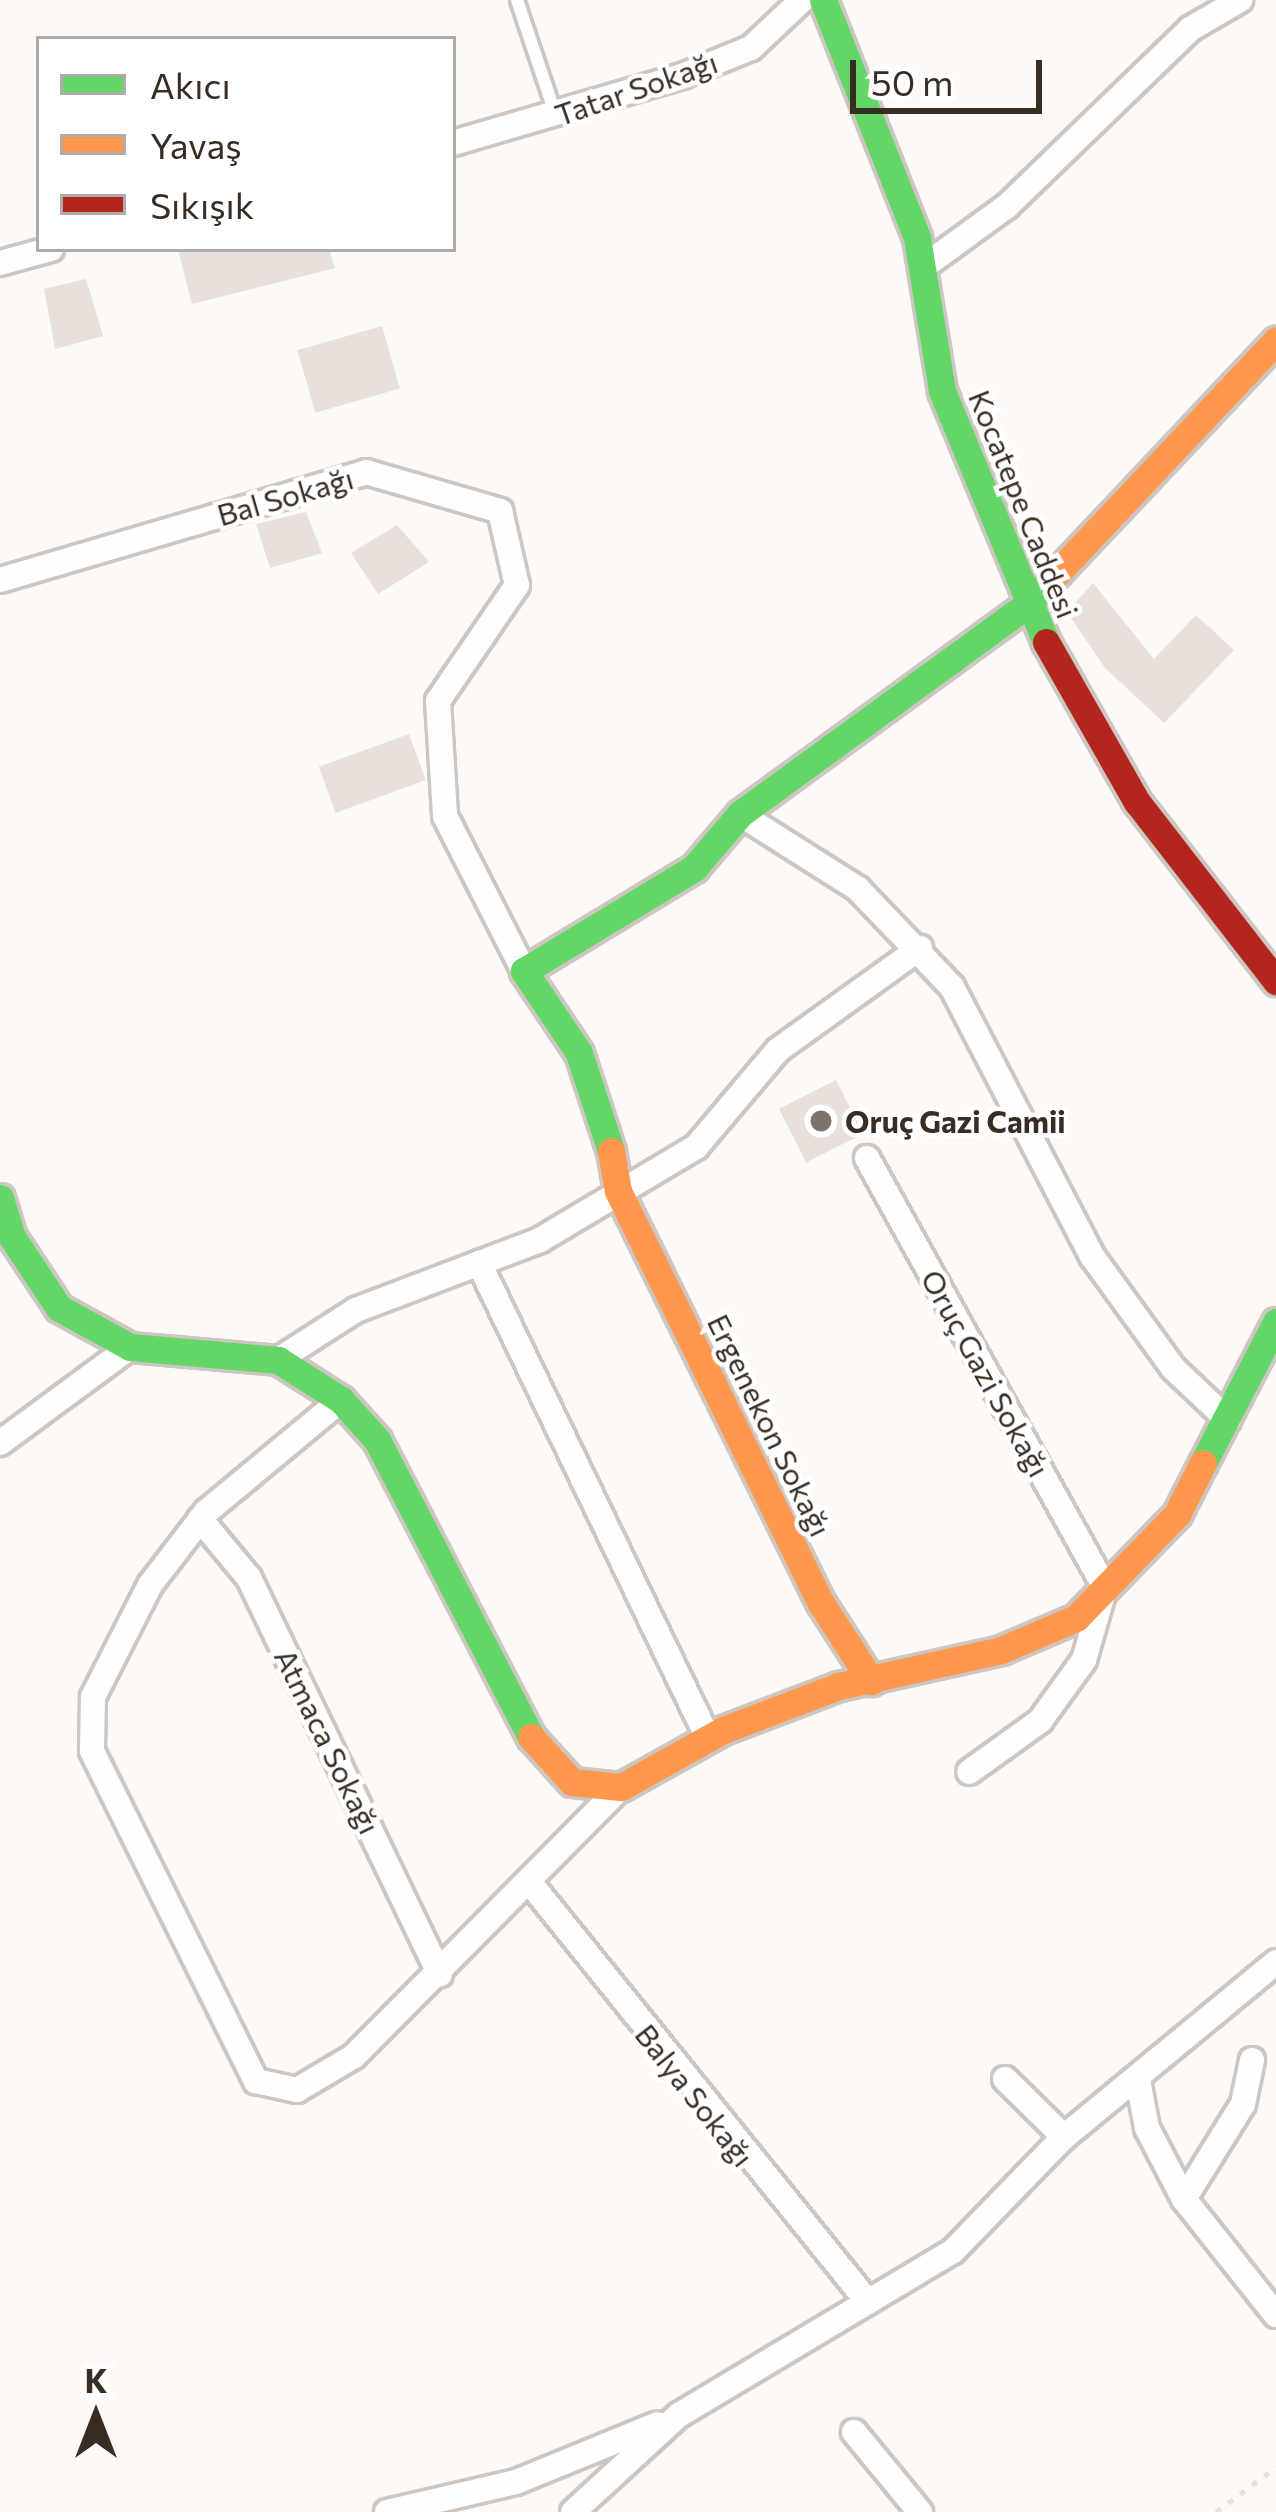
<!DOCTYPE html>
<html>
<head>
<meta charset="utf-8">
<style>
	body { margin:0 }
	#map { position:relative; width:1276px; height:2512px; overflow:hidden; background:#fcf9f7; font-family:Commissioner,sans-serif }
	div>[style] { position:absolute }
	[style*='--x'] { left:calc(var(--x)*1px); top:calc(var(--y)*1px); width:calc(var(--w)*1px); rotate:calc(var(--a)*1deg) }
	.building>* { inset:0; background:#e8e1db; transform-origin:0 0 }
	.path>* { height:4.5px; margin-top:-2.25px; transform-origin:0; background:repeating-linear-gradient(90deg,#e4e3e3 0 6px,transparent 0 15px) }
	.roads { filter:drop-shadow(3px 0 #cdc6c1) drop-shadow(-3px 0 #cdc6c1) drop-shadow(0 3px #cdc6c1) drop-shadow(0 -3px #cdc6c1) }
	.lane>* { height:12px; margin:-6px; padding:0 6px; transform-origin:6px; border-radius:6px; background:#fffefe }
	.street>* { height:24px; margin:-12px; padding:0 12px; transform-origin:12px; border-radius:12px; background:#fffefe }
	.fast>* { height:27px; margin:-13.5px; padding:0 13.5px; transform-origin:13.5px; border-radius:13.5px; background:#63d668 }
	.slow>* { height:27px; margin:-13.5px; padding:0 13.5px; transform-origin:13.5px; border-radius:13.5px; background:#ff974d }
	.jam>* { height:27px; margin:-13.5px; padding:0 13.5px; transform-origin:13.5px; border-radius:13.5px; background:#b3261e }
	.dots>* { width:33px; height:33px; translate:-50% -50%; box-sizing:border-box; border:6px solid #fff; border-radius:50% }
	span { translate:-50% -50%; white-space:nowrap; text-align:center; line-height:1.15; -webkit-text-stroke:9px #fff; paint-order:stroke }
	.street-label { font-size:30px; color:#372d23 }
	.poi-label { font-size:30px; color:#372d23; font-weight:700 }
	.left { translate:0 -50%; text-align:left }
	.legend { position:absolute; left:36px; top:36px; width:420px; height:216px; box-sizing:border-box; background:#fff; border:3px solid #afaba7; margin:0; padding:15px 21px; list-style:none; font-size:36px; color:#372d23 }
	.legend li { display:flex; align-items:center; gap:24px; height:60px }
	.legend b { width:60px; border:3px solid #afaba7 }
	.north { position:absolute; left:36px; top:2356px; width:120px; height:120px; -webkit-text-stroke:9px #fff; paint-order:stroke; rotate:0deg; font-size:33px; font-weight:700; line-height:48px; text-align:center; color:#372d23 }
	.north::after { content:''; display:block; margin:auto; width:42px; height:54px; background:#372d23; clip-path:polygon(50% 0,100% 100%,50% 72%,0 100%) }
	.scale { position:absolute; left:850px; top:60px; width:192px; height:54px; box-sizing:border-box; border:6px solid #372d23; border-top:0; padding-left:15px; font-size:36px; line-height:42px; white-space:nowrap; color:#372d23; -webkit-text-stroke:9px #fff; paint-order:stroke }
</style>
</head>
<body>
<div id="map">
	<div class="building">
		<i style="clip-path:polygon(178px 249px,329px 249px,335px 268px,192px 304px)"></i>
		<i style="clip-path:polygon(86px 279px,103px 336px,55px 349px,44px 289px)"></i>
		<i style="left:382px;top:326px;width:65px;height:88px;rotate:74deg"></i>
		<i style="clip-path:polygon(306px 512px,322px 553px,270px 568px,256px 524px)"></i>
		<i style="clip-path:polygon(397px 525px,429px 562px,378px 594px,351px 553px)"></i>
		<i style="clip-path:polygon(1093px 583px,1154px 659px,1196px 615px,1234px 650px,1164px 723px,1105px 668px,1067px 612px)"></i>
		<i style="left:409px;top:734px;width:49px;height:96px;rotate:70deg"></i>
		<i style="left:836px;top:1080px;width:60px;height:64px;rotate:63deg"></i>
	</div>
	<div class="path">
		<i style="--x:1216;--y:2512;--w:75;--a:-36.9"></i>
	</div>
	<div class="roads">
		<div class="lane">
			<i style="--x:517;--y:0;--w:119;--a:71.4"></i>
		</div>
		<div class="street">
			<i style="--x:453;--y:143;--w:239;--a:-16.3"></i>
			<i style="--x:682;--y:76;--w:74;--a:-22.1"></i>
			<i style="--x:751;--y:48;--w:70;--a:-43.3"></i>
			<i style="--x:0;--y:263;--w:53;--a:-15.4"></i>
			<i style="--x:922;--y:268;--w:105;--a:-36.1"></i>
			<i style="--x:1007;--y:206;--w:255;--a:-44"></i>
			<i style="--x:1190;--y:29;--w:58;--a:-30.1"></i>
			<i style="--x:0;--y:580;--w:382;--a:-16.4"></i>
			<i style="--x:366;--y:472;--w:140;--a:16.2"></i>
			<i style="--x:500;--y:511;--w:76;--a:77.1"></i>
			<i style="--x:517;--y:585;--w:140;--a:124.3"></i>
			<i style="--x:438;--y:701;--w:115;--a:86.5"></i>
			<i style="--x:445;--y:816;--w:174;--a:63"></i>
			<i style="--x:740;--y:814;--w:140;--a:32.4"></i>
			<i style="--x:858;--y:889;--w:136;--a:46.2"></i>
			<i style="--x:952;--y:987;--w:303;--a:62.5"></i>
			<i style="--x:1092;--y:1256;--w:138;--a:54.1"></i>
			<i style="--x:1173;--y:1368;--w:76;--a:43.4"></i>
			<i style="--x:867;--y:1158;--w:491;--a:61"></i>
			<i style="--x:1105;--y:1587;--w:76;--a:106"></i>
			<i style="--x:1084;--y:1660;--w:75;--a:125.8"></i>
			<i style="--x:1040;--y:1721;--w:87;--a:144.3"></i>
			<i style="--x:479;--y:1263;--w:527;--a:64.26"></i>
			<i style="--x:278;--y:1360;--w:93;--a:-32.7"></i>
			<i style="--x:356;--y:1310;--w:197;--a:-20.8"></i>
			<i style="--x:540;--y:1240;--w:182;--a:-30.8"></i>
			<i style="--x:696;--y:1147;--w:127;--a:-49.8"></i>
			<i style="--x:778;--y:1050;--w:175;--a:-35.7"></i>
			<i style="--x:341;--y:1400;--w:175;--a:140.3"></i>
			<i style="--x:206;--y:1512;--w:92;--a:127.5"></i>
			<i style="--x:150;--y:1585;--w:126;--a:117"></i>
			<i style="--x:93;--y:1697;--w:54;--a:91.1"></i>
			<i style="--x:92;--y:1751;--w:369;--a:63.6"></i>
			<i style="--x:256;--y:2081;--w:42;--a:12.4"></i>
			<i style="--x:297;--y:2090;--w:66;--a:-30.8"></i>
			<i style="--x:354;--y:2056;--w:379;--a:-45.2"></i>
			<i style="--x:0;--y:1443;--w:162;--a:-36.4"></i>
			<i style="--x:200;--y:1519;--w:77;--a:50.3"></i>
			<i style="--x:249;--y:1578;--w:440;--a:64.3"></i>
			<i style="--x:530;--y:1883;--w:538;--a:51.11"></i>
			<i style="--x:1005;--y:2079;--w:83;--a:44.5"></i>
			<i style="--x:1138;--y:2080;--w:49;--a:79.4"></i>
			<i style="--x:1147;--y:2128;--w:80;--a:62.5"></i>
			<i style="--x:1184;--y:2199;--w:148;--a:51.6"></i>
			<i style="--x:1184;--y:2199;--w:112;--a:-58.2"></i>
			<i style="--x:1243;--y:2104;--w:45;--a:-78.4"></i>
			<i style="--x:854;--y:2432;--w:104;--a:50.5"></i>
			<i style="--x:387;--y:2512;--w:132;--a:-13.1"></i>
			<i style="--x:516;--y:2482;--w:153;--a:-22.2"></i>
			<i style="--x:573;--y:2512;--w:144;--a:-42.5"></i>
			<i style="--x:679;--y:2415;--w:319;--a:-30.9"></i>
			<i style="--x:953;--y:2251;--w:159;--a:-45.8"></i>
			<i style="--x:1064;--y:2137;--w:275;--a:-39.5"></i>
		</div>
		<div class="fast">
			<i style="--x:823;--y:0;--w:256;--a:68.4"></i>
			<i style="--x:917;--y:238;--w:155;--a:80.7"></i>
			<i style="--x:942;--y:391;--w:272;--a:67.5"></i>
			<i style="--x:611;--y:1151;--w:103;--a:-108.1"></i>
			<i style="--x:579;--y:1053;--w:99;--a:-123.9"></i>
			<i style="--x:524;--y:971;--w:199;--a:-31.2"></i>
			<i style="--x:694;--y:868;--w:71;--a:-49.6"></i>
			<i style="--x:740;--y:814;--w:353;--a:-36.1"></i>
			<i style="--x:1025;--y:606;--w:47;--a:-45.9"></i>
			<i style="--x:0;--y:1198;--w:41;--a:72.9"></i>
			<i style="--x:12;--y:1237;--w:85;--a:56.5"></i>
			<i style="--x:59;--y:1308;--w:81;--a:28.8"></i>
			<i style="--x:130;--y:1347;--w:149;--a:5"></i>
			<i style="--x:278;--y:1360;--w:75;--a:32.4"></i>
			<i style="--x:341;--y:1400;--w:54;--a:48"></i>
			<i style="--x:377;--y:1440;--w:335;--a:62.6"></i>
			<i style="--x:1203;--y:1463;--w:159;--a:-62.6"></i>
		</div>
		<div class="slow">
			<i style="--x:1058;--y:572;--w:318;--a:-46.7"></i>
			<i style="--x:611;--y:1151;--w:41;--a:80.1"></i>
			<i style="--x:618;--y:1191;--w:459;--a:63.8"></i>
			<i style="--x:821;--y:1603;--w:93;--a:57.3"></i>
			<i style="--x:531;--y:1737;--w:61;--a:47.7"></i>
			<i style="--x:572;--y:1782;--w:49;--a:5.8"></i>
			<i style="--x:621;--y:1787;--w:117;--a:-29.2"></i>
			<i style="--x:723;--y:1730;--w:124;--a:-20.8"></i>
			<i style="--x:839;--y:1686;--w:166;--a:-12.5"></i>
			<i style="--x:1001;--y:1650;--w:82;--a:-23.1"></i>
			<i style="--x:1076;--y:1618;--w:145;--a:-45.8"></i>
			<i style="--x:1177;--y:1514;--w:57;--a:-63"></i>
		</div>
		<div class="jam">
			<i style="--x:1046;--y:642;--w:184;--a:60.4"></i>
			<i style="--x:1137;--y:802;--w:227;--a:52.2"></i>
		</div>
	</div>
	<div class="dots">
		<i style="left:821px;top:1121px;background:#7c746d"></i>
	</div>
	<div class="street-label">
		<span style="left:636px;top:88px;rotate:-19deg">Tatar Sokağı</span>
		<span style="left:285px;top:496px;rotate:-16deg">Bal Sokağı</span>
		<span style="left:1024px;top:504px;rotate:68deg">Kocatepe Caddesi</span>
		<span style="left:986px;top:1373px;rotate:61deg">Oruç Gazi Sokağı</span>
		<span style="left:770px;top:1425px;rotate:64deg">Ergenekon Sokağı</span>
		<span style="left:328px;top:1741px;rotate:64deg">Atmaca Sokağı</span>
		<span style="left:695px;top:2095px;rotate:52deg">Balya Sokağı</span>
	</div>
	<div class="poi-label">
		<span class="left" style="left:845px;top:1121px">Oruç Gazi Camii</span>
	</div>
	<ul class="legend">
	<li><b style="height:15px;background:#63d668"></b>Akıcı</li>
	<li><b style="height:15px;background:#ff974d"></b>Yavaş</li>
	<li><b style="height:15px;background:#b3261e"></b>Sıkışık</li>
	</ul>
	<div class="north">K</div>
	<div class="scale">50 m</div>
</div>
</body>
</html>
